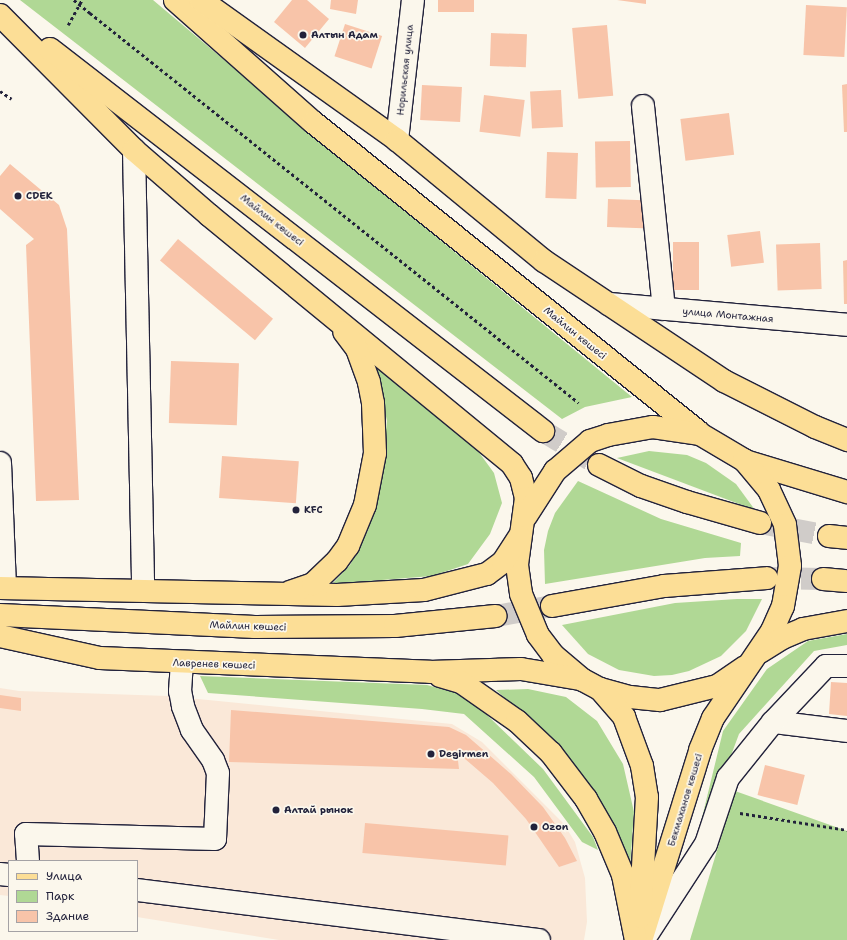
<!DOCTYPE html>
<html>
<head>
<meta charset="utf-8">
<style>
	body { margin:0 }
	#map { position:relative; width:847px; height:940px; overflow:hidden; background:#fbf7ec; font-family:"Shantell Sans",sans-serif }
	div>[style] { position:absolute }
	[style*='--x'] { left:calc(var(--x)*1px); top:calc(var(--y)*1px); width:calc(var(--w)*1px); rotate:calc(var(--a)*1deg) }
	.built>* { inset:0; background:#fae8d8 }
	.green>* { inset:0; background:#b0d895 }
	.building>* { inset:0; background:#f8c4a9; transform-origin:0 0 }
	.major-tunnel>* { height:22px; margin-top:-11px; transform-origin:0; background:repeating-linear-gradient(90deg,#d0ccc9 0 22px,transparent 0 33px) }
	.path>* { height:2.5px; margin-top:-1.25px; transform-origin:0; background:repeating-linear-gradient(90deg,#22223b 0 3px,transparent 0 6px) }
	.roads { filter:drop-shadow(1px 0 #22223b) drop-shadow(-1px 0 #22223b) drop-shadow(0 1px #22223b) drop-shadow(0 -1px #22223b) }
	.minor>* { height:22px; margin:-11px; padding:0 11px; transform-origin:11px; border-radius:11px; background:#fbf7ec }
	.major>* { height:22px; margin:-11px; padding:0 11px; transform-origin:11px; border-radius:11px; background:#fcde96 }
	.path-bridge>* { height:2.5px; margin-top:-1.25px; transform-origin:0; background:repeating-linear-gradient(90deg,#22223b 0 3px,transparent 0 6px) }
	.dots>* { width:11px; height:11px; translate:-50% -50%; box-sizing:border-box; border:2px solid #fbf7ec; border-radius:50% }
	span { translate:-50% -50%; white-space:nowrap; text-align:center; line-height:1.15; -webkit-text-stroke:3.5px #fbf7ec; paint-order:stroke }
	.poi-label { font-size:10px; color:#22223b; font-weight:700 }
	.left { translate:0 -50%; text-align:left }
	.street-label { font-size:10px; color:#22223b }
	.legend { position:absolute; left:8px; top:860px; width:130px; height:72px; box-sizing:border-box; background:#fbf7ec; border:1px solid #a4a2a5; margin:0; padding:5px 7px; list-style:none; font-size:12px; color:#22223b }
	.legend li { display:flex; align-items:center; gap:8px; height:20px }
	.legend b { width:20px; border:1px solid #a4a2a5 }
</style>
</head>
<body>
<div id="map">
	<div class="built">
		<i style="clip-path:polygon(0 688px,19px 691px,168px 696px,452px 724px,482px 742px,564px 824px,575px 842px,585px 878px,587px 922px,584px 940px,279px 940px,137px 917px,137px 861px,9px 861px,9px 896px,0 895px)"></i>
	</div>
	<div class="green">
		<i style="clip-path:polygon(20px 0,153px 0,380px 191px,632px 397px,585px 407px,562px 419px)"></i>
		<i style="clip-path:polygon(375px 366px,478px 451px,494px 473px,502px 503px,490px 534px,468px 564px,432px 576px,332px 584px,350px 565px,368px 530px,381px 471px,387px 421px)"></i>
		<i style="clip-path:polygon(649px 451px,687px 455px,706px 463px,736px 484px,755px 510px,617px 458px)"></i>
		<i style="clip-path:polygon(578px 481px,661px 519px,741px 543px,740px 556px,705px 558px,545px 584px,544px 550px,548px 531px,555px 513px)"></i>
		<i style="clip-path:polygon(737px 599px,762px 599px,746px 631px,721px 656px,689px 671px,672px 675px,654px 676px,619px 670px,588px 654px,562px 625px,675px 603px)"></i>
		<i style="clip-path:polygon(847px 634px,847px 645px,814px 651px,739px 734px,691px 863px,723px 731px,767px 669px,808px 641px)"></i>
		<i style="clip-path:polygon(200px 676px,427px 685px,460px 694px,487px 715px,543px 769px,593px 837px,598px 850px,582px 842px,534px 777px,464px 714px,422px 709px,208px 693px)"></i>
		<i style="clip-path:polygon(528px 689px,566px 697px,597px 721px,623px 764px,634px 812px,630px 867px,602px 804px,555px 744px,496px 690px)"></i>
		<i style="clip-path:polygon(735px 791px,847px 831px,847px 940px,690px 940px)"></i>
	</div>
	<div class="building">
		<i style="clip-path:polygon(292px 0,307px 0,329px 19px,305px 48px,274px 22px)"></i>
		<i style="clip-path:polygon(331px 0,358px 0,356px 14px,330px 9px)"></i>
		<i style="left:438px;top:0;width:36px;height:12px"></i>
		<i style="clip-path:polygon(617px 0,646px 0,646px 4px)"></i>
		<i style="left:806px;top:5px;width:41px;height:50px;rotate:3deg"></i>
		<i style="left:345px;top:24px;width:39px;height:34px;rotate:18deg"></i>
		<i style="left:607px;top:25px;width:71px;height:35px;rotate:85deg"></i>
		<i style="left:491px;top:33px;width:36px;height:33px;rotate:2deg"></i>
		<i style="clip-path:polygon(847px 84px,847px 132px,844px 132px,842px 85px)"></i>
		<i style="left:422px;top:85px;width:40px;height:35px;rotate:3deg"></i>
		<i style="left:561px;top:90px;width:37px;height:31px;rotate:87deg"></i>
		<i style="left:484px;top:95px;width:41px;height:37px;rotate:7deg"></i>
		<i style="left:729px;top:113px;width:42px;height:49px;rotate:83deg"></i>
		<i style="left:630px;top:141px;width:46px;height:35px;rotate:89deg"></i>
		<i style="left:547px;top:152px;width:31px;height:46px;rotate:2deg"></i>
		<i style="clip-path:polygon(10px 164px,59px 205px,67px 229px,79px 500px,36px 501px,26px 245px,34px 239px,0 209px,0 176px)"></i>
		<i style="left:608px;top:199px;width:36px;height:28px;rotate:2deg"></i>
		<i style="left:760px;top:231px;width:32px;height:33px;rotate:83deg"></i>
		<i style="left:178px;top:239px;width:124px;height:28px;rotate:40deg"></i>
		<i style="left:673px;top:242px;width:26px;height:48px"></i>
		<i style="left:820px;top:243px;width:46px;height:44px;rotate:88deg"></i>
		<i style="clip-path:polygon(847px 260px,847px 304px,844px 304px,843px 261px)"></i>
		<i style="left:171px;top:361px;width:68px;height:62px;rotate:2deg"></i>
		<i style="left:222px;top:456px;width:77px;height:42px;rotate:4deg"></i>
		<i style="clip-path:polygon(831px 682px,847px 683px,847px 716px,829px 714px)"></i>
		<i style="clip-path:polygon(0 695px,21px 698px,21px 711px,0 708px)"></i>
		<i style="clip-path:polygon(231px 710px,449px 727px,466px 735px,511px 774px,543px 807px,565px 838px,577px 861px,559px 867px,526px 819px,493px 783px,457px 752px,459px 769px,229px 762px)"></i>
		<i style="left:765px;top:765px;width:41px;height:31px;rotate:14deg"></i>
		<i style="left:365px;top:823px;width:144px;height:30px;rotate:5deg"></i>
	</div>
	<div class="major-tunnel">
		<i style="--x:543;--y:431;--w:66;--a:31.3"></i>
		<i style="--x:760;--y:523;--w:70;--a:10.7"></i>
		<i style="--x:768;--y:578;--w:55;--a:1"></i>
		<i style="--x:496;--y:616;--w:57;--a:-10.1"></i>
	</div>
	<div class="path">
		<i style="--x:90;--y:13;--w:625;--a:38.57"></i>
		<i style="--x:68;--y:25;--w:29;--a:-61"></i>
		<i style="--x:0;--y:91;--w:14;--a:34"></i>
		<i style="--x:740;--y:813;--w:108;--a:9"></i>
	</div>
	<div class="roads">
		<div class="minor">
			<i style="--x:643;--y:106;--w:204;--a:84.1"></i>
			<i style="--x:397;--y:140;--w:141;--a:-83.5"></i>
			<i style="--x:134;--y:150;--w:439;--a:88.8"></i>
			<i style="--x:609;--y:304;--w:239;--a:5"></i>
			<i style="--x:0;--y:463;--w:124;--a:87.7"></i>
			<i style="--x:773;--y:722;--w:75;--a:6.9"></i>
			<i style="--x:28;--y:861;--w:27;--a:-94"></i>
			<i style="--x:26;--y:834;--w:189;--a:1.5"></i>
			<i style="--x:215;--y:839;--w:66;--a:-87.4"></i>
			<i style="--x:218;--y:773;--w:14;--a:-111"></i>
			<i style="--x:213;--y:760;--w:37;--a:-125"></i>
			<i style="--x:192;--y:730;--w:26;--a:-111"></i>
			<i style="--x:183;--y:706;--w:15;--a:-101"></i>
			<i style="--x:180;--y:691;--w:28;--a:-86"></i>
			<i style="--x:0;--y:874;--w:9;--a:6"></i>
			<i style="--x:137;--y:890;--w:405;--a:7.1"></i>
			<i style="--x:644;--y:939;--w:113;--a:-56.9"></i>
			<i style="--x:706;--y:844;--w:70;--a:-71.6"></i>
			<i style="--x:728;--y:778;--w:72;--a:-51.2"></i>
			<i style="--x:773;--y:722;--w:77;--a:-46.6"></i>
			<i style="--x:826;--y:666;--w:21;--a:0"></i>
		</div>
		<div class="major">
			<i style="--x:175;--y:0;--w:184;--a:41.5"></i>
			<i style="--x:313;--y:122;--w:494;--a:38.8"></i>
			<i style="--x:201;--y:0;--w:241;--a:35.5"></i>
			<i style="--x:397;--y:140;--w:190;--a:39.5"></i>
			<i style="--x:544;--y:261;--w:216;--a:33.7"></i>
			<i style="--x:724;--y:381;--w:102;--a:26.8"></i>
			<i style="--x:815;--y:427;--w:35;--a:22"></i>
			<i style="--x:0;--y:15;--w:190;--a:45.2"></i>
			<i style="--x:134;--y:150;--w:99;--a:40.9"></i>
			<i style="--x:209;--y:215;--w:392;--a:39.4"></i>
			<i style="--x:512;--y:464;--w:17;--a:57"></i>
			<i style="--x:521;--y:478;--w:21;--a:76"></i>
			<i style="--x:526;--y:498;--w:68;--a:97.7"></i>
			<i style="--x:517;--y:565;--w:29;--a:82"></i>
			<i style="--x:521;--y:594;--w:44;--a:67.5"></i>
			<i style="--x:538;--y:635;--w:25;--a:53"></i>
			<i style="--x:553;--y:655;--w:39;--a:40"></i>
			<i style="--x:583;--y:680;--w:19;--a:28"></i>
			<i style="--x:600;--y:689;--w:31;--a:15"></i>
			<i style="--x:630;--y:697;--w:30;--a:6"></i>
			<i style="--x:660;--y:700;--w:59;--a:-13.8"></i>
			<i style="--x:717;--y:686;--w:34;--a:-34"></i>
			<i style="--x:50;--y:49;--w:624;--a:37.77"></i>
			<i style="--x:745;--y:461;--w:107;--a:16.9"></i>
			<i style="--x:599;--y:465;--w:47;--a:26.6"></i>
			<i style="--x:641;--y:486;--w:49;--a:19.2"></i>
			<i style="--x:687;--y:502;--w:76;--a:16"></i>
			<i style="--x:526;--y:516;--w:54;--a:-57.2"></i>
			<i style="--x:555;--y:471;--w:46;--a:-40.6"></i>
			<i style="--x:590;--y:441;--w:19;--a:-18"></i>
			<i style="--x:608;--y:435;--w:46;--a:-10.1"></i>
			<i style="--x:653;--y:427;--w:48;--a:8.5"></i>
			<i style="--x:700;--y:434;--w:51;--a:30.6"></i>
			<i style="--x:744;--y:460;--w:39;--a:50"></i>
			<i style="--x:769;--y:490;--w:38;--a:65"></i>
			<i style="--x:785;--y:525;--w:41;--a:83"></i>
			<i style="--x:790;--y:566;--w:41;--a:99.9"></i>
			<i style="--x:783;--y:606;--w:27;--a:114"></i>
			<i style="--x:772;--y:631;--w:105;--a:124.1"></i>
			<i style="--x:713;--y:718;--w:35;--a:112"></i>
			<i style="--x:700;--y:751;--w:198;--a:107.3"></i>
			<i style="--x:829;--y:536;--w:18;--a:6"></i>
			<i style="--x:823;--y:579;--w:24;--a:5"></i>
			<i style="--x:0;--y:588;--w:337;--a:1.2"></i>
			<i style="--x:337;--y:595;--w:87;--a:-3.3"></i>
			<i style="--x:424;--y:590;--w:65;--a:-14.3"></i>
			<i style="--x:487;--y:574;--w:20;--a:-37"></i>
			<i style="--x:503;--y:562;--w:30;--a:-57"></i>
			<i style="--x:290;--y:592;--w:24;--a:-19"></i>
			<i style="--x:313;--y:584;--w:33;--a:-44"></i>
			<i style="--x:337;--y:561;--w:19;--a:-54"></i>
			<i style="--x:348;--y:546;--w:44;--a:-67.5"></i>
			<i style="--x:365;--y:505;--w:53;--a:-79.1"></i>
			<i style="--x:375;--y:453;--w:50;--a:-92.3"></i>
			<i style="--x:373;--y:403;--w:21;--a:-101"></i>
			<i style="--x:369;--y:382;--w:35;--a:-110"></i>
			<i style="--x:357;--y:349;--w:21;--a:-127"></i>
			<i style="--x:552;--y:606;--w:114;--a:-10.1"></i>
			<i style="--x:664;--y:586;--w:103;--a:-4.4"></i>
			<i style="--x:0;--y:615;--w:255;--a:2.7"></i>
			<i style="--x:255;--y:627;--w:140;--a:-0.4"></i>
			<i style="--x:395;--y:626;--w:101;--a:-5.7"></i>
			<i style="--x:0;--y:636;--w:102;--a:12.4"></i>
			<i style="--x:100;--y:658;--w:330;--a:2.4"></i>
			<i style="--x:430;--y:672;--w:91;--a:-1.9"></i>
			<i style="--x:521;--y:669;--w:61;--a:9.5"></i>
			<i style="--x:760;--y:652;--w:26;--a:-32"></i>
			<i style="--x:782;--y:638;--w:23;--a:-23"></i>
			<i style="--x:803;--y:629;--w:45;--a:-10.3"></i>
			<i style="--x:440;--y:676;--w:22;--a:16"></i>
			<i style="--x:461;--y:682;--w:68;--a:34.9"></i>
			<i style="--x:517;--y:721;--w:47;--a:43.3"></i>
			<i style="--x:551;--y:753;--w:58;--a:52.7"></i>
			<i style="--x:586;--y:799;--w:38;--a:60"></i>
			<i style="--x:605;--y:832;--w:47;--a:67.3"></i>
			<i style="--x:623;--y:875;--w:66;--a:78.7"></i>
			<i style="--x:600;--y:689;--w:37;--a:49"></i>
			<i style="--x:624;--y:717;--w:52;--a:69.8"></i>
			<i style="--x:642;--y:766;--w:31;--a:81"></i>
			<i style="--x:647;--y:797;--w:120;--a:93.3"></i>
		</div>
	</div>
	<div class="path-bridge">
		<i style="--x:74;--y:0;--w:21;--a:39"></i>
	</div>
	<div class="dots">
		<i style="left:303px;top:35px;background:#22223b"></i>
		<i style="left:18px;top:196px;background:#22223b"></i>
		<i style="left:296px;top:510px;background:#22223b"></i>
		<i style="left:431px;top:754px;background:#22223b"></i>
		<i style="left:276px;top:810px;background:#22223b"></i>
		<i style="left:534px;top:827px;background:#22223b"></i>
	</div>
	<div class="poi-label">
		<span class="left" style="left:311px;top:35px">Алтын Адам</span>
		<span class="left" style="left:26px;top:196px">CDEK</span>
		<span class="left" style="left:304px;top:510px">KFC</span>
		<span class="left" style="left:439px;top:754px">Degirmen</span>
		<span class="left" style="left:284px;top:810px">Алтай рынок</span>
		<span class="left" style="left:542px;top:827px">Ozon</span>
	</div>
	<div class="street-label">
		<span style="left:405px;top:70px;rotate:-84deg">Норильская улица</span>
		<span style="left:272px;top:220px;rotate:38deg">Майлин көшесі</span>
		<span style="left:728px;top:315px;rotate:5deg">улица Монтажная</span>
		<span style="left:575px;top:333px;rotate:39deg">Майлин көшесі</span>
		<span style="left:248px;top:626px;rotate:2deg">Майлин көшесі</span>
		<span style="left:214px;top:664px;rotate:2deg">Лавренев көшесі</span>
		<span style="left:685px;top:800px;rotate:-73deg">Бекмаханов көшесі</span>
	</div>
	<ul class="legend">
	<li><b style="height:5px;background:#fcde96"></b>Улица</li>
	<li><b style="height:11px;background:#b0d895"></b>Парк</li>
	<li><b style="height:11px;background:#f8c4a9"></b>Здание</li>
	</ul>
</div>
</body>
</html>
